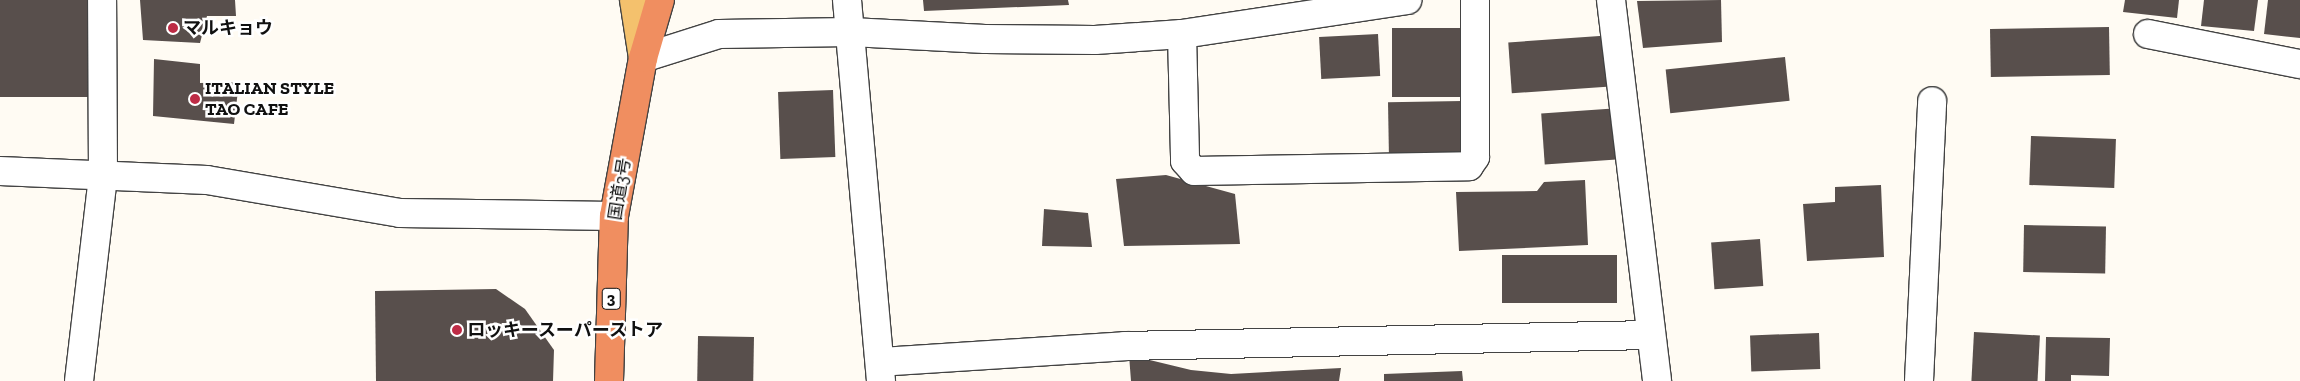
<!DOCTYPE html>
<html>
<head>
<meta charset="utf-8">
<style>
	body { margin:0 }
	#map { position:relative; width:2300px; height:381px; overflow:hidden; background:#fffbf3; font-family:"Zilla Slab","Noto Sans JP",serif }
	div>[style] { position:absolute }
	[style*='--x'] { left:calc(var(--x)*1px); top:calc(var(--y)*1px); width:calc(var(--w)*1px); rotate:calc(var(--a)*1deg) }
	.building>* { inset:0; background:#584f4c; transform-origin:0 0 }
	.roads { filter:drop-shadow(1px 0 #434343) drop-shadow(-1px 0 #434343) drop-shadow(0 1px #434343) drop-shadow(0 -1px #434343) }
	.minor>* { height:28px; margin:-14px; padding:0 14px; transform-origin:14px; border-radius:14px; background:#fff }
	.major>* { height:28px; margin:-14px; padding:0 14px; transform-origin:14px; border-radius:14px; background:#f4c16d }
	.highway>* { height:28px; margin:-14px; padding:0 14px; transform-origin:14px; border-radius:14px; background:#f08e60 }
	.dots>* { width:14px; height:14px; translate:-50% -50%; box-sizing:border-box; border:2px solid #fff; border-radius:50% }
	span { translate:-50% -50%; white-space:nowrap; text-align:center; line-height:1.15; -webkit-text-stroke:5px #fff; paint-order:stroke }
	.shield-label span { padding:1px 4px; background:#fff; border:1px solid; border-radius:4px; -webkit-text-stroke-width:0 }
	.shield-label { font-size:16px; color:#101010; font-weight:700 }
	.poi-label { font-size:18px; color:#101010; font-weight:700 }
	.left { translate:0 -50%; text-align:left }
	.street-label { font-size:18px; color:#101010 }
</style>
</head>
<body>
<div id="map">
	<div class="building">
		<i style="left:0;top:0;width:89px;height:97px"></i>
		<i style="clip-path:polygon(140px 0,235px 0,236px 16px,207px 16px,200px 43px,143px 40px)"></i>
		<i style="clip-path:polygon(923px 0,1068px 0,1069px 5px,924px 11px)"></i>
		<i style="clip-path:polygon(1721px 0,1722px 42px,1643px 48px,1637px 1px)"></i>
		<i style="clip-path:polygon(2125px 0,2179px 0,2177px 18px,2123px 12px)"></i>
		<i style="clip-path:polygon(2204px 0,2258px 0,2254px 31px,2201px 26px)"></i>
		<i style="clip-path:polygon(2268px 0,2300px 0,2300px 38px,2264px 34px)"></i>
		<i style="left:2109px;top:27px;width:48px;height:119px;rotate:89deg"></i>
		<i style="left:1392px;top:28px;width:75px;height:69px"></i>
		<i style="left:1378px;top:34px;width:42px;height:59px;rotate:87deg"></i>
		<i style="left:1614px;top:35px;width:51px;height:106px;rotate:86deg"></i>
		<i style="left:1785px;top:57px;width:44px;height:120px;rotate:84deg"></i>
		<i style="clip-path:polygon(154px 59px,200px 64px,200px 83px,239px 82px,234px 124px,153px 116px)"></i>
		<i style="left:833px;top:90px;width:67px;height:55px;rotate:88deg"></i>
		<i style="left:1462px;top:101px;width:55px;height:74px;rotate:89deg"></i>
		<i style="left:1620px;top:108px;width:51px;height:79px;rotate:86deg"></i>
		<i style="left:2031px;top:136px;width:85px;height:49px;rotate:2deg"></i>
		<i style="clip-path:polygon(1166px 175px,1235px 194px,1240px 244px,1124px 246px,1116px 179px)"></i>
		<i style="clip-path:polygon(1585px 180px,1588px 245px,1459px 251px,1456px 192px,1537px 191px,1544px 182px)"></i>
		<i style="clip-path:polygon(1881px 185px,1884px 257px,1807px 261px,1803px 204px,1835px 202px,1835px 187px)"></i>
		<i style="clip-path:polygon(1044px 209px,1088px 213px,1092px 247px,1042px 246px)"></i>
		<i style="left:2024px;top:225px;width:82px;height:47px;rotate:1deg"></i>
		<i style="left:1760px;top:239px;width:47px;height:49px;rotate:86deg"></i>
		<i style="left:1617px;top:255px;width:48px;height:115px;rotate:90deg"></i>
		<i style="clip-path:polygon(496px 289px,525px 309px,554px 350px,553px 381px,376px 381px,375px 291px)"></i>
		<i style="left:1974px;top:332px;width:66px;height:49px;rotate:3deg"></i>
		<i style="left:1819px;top:333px;width:36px;height:69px;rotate:88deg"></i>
		<i style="left:698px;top:336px;width:56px;height:45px;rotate:1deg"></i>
		<i style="clip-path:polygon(2046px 337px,2110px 338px,2109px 376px,2071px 375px,2071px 381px,2045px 381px)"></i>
		<i style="clip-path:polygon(1129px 355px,1191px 370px,1231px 374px,1341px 368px,1339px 381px,1131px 381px)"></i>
		<i style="clip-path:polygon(1462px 371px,1463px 381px,1384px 381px,1384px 374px)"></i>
	</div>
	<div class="roads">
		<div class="minor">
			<i style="--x:847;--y:0;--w:383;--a:84.9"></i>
			<i style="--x:1611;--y:0;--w:384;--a:83.1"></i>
			<i style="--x:1182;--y:34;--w:127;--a:88.6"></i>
			<i style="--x:1185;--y:161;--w:13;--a:48"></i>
			<i style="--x:1194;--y:171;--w:275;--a:-1"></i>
			<i style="--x:1469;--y:166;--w:11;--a:-56"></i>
			<i style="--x:1475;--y:157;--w:157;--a:-90"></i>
			<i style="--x:2148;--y:34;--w:155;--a:11.2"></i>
			<i style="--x:643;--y:58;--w:80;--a:-17.5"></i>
			<i style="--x:719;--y:34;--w:132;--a:-0.9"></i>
			<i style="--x:851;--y:32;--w:134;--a:3"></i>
			<i style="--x:985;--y:39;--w:110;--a:0.5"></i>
			<i style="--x:1095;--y:40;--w:87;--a:-3.9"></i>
			<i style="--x:1182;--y:34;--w:228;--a:-8.6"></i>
			<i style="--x:0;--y:171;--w:207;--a:2.5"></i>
			<i style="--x:207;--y:180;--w:196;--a:9.7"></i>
			<i style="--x:400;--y:213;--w:214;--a:0.8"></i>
			<i style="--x:880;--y:362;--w:246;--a:-3.7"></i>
			<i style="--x:1125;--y:346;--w:526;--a:-1.2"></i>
			<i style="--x:79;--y:381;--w:206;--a:-83.3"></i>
			<i style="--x:103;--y:176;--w:176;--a:-90.3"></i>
			<i style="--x:1919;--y:381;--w:280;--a:-87.3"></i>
		</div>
		<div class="major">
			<i style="--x:634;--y:0;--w:59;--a:81.2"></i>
		</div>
		<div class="highway">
			<i style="--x:609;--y:381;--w:165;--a:-88.3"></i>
			<i style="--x:614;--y:216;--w:161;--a:-79.6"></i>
			<i style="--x:643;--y:58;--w:60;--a:-73.7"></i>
		</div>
	</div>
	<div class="dots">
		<i style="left:173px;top:28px;background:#bd2b45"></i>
		<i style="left:195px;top:99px;background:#bd2b45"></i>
		<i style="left:457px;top:330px;background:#bd2b45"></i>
	</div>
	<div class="shield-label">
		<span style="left:611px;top:299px">3</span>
	</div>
	<div class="poi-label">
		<span class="left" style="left:183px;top:28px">マルキョウ</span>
		<span class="left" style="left:205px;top:99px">ITALIAN STYLE<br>TAO CAFE</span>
		<span class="left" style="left:467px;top:330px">ロッキースーパーストア</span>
	</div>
	<div class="street-label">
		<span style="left:620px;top:189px;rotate:-81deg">国道3号</span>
	</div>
</div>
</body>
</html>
